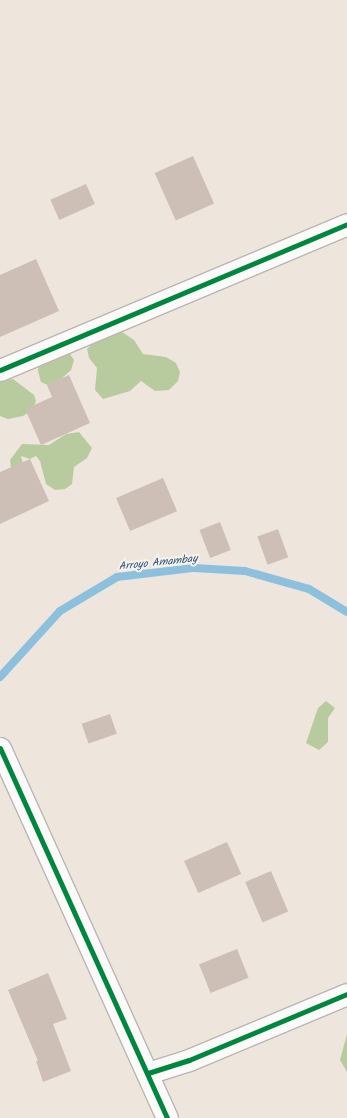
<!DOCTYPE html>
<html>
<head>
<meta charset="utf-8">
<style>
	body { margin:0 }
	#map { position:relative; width:347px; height:1118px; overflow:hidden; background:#eee6dc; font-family:Kalam,sans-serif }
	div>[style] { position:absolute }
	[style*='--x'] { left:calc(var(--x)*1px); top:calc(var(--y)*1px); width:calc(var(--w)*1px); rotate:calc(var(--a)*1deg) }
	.forest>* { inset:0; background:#b8cb9e }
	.stream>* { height:8px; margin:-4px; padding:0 4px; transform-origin:4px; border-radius:4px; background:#8dc0dd }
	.building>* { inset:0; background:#cebfb6; transform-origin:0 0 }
	.roads { filter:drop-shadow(1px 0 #b9b6b4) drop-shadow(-1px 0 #b9b6b4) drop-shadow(0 1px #b9b6b4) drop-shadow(0 -1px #b9b6b4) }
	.minor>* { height:21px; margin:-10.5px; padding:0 10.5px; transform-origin:10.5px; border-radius:10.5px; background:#fcfbfa }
	.cycleway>* { height:5px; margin:-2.5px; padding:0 2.5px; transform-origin:2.5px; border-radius:2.5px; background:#00873e }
	span { translate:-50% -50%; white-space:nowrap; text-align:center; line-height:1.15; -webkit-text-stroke:4px #f7f3e8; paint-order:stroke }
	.water-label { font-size:11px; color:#315684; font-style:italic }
</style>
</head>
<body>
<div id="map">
	<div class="forest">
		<i style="clip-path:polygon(113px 331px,122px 332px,134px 340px,143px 354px,166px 357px,176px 363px,180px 372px,178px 381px,169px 390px,155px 391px,141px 381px,130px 391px,103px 399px,95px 390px,97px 368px,89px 358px,87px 349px,102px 334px)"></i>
		<i style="clip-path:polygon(66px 348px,74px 360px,71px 370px,52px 387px,41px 382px,38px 371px,39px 361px)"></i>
		<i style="clip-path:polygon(13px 379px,34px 395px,36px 401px,32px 410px,23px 416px,8px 419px,0 416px,0 381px)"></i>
		<i style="clip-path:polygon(79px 432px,92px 448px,87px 458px,74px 467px,72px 484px,65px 489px,55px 490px,46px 484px,40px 461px,36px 456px,30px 459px,21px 456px,23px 464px,16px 470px,11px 467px,10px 460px,22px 444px,49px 445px,66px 434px)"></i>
		<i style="clip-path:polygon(326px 701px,335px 708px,328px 718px,328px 742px,319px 750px,306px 743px,318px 708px)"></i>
		<i style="clip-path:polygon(347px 1034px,347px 1072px,340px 1060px)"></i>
	</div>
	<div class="stream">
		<i style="--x:0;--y:677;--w:89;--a:-47.7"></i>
		<i style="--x:60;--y:611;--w:66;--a:-30.8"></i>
		<i style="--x:117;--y:577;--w:78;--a:-6.7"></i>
		<i style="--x:194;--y:568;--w:51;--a:3.4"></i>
		<i style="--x:245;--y:571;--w:66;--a:15.7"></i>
		<i style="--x:309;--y:589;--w:44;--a:31.2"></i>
	</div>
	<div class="building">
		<i style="left:193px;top:156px;width:52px;height:42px;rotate:66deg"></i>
		<i style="left:86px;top:184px;width:22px;height:39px;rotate:66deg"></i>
		<i style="clip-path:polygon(36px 259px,59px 311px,0 337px,0 275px)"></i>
		<i style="clip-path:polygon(69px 375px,90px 423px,41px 445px,25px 409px,52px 397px,47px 385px)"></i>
		<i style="clip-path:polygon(30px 459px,49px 501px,0 524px,0 472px)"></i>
		<i style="left:163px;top:478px;width:36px;height:51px;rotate:67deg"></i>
		<i style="left:220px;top:522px;width:30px;height:22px;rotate:69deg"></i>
		<i style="left:278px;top:529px;width:30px;height:22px;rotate:70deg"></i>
		<i style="left:110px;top:714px;width:21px;height:30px;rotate:71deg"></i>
		<i style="left:227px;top:842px;width:35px;height:47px;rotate:66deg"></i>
		<i style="left:271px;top:871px;width:44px;height:28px;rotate:67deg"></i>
		<i style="left:237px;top:949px;width:31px;height:41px;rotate:68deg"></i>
		<i style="clip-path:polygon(48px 973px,67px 1019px,53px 1024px,71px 1071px,43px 1082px,36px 1061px,38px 1061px,8px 990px)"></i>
	</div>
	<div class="roads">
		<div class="minor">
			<i style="--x:0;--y:370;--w:376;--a:-22.8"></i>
			<i style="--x:0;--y:748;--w:406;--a:65.7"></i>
			<i style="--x:148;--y:1073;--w:43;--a:-17.6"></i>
			<i style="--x:189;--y:1060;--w:171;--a:-22.7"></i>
		</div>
	</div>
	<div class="cycleway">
		<i style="--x:0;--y:370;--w:376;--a:-22.8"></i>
		<i style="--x:0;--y:748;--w:406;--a:65.7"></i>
		<i style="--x:148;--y:1073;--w:43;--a:-17.6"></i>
		<i style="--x:189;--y:1060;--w:171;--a:-22.7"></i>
	</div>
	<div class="water-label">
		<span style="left:158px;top:563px;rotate:-6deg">Arroyo Amambay</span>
	</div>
</div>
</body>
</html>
